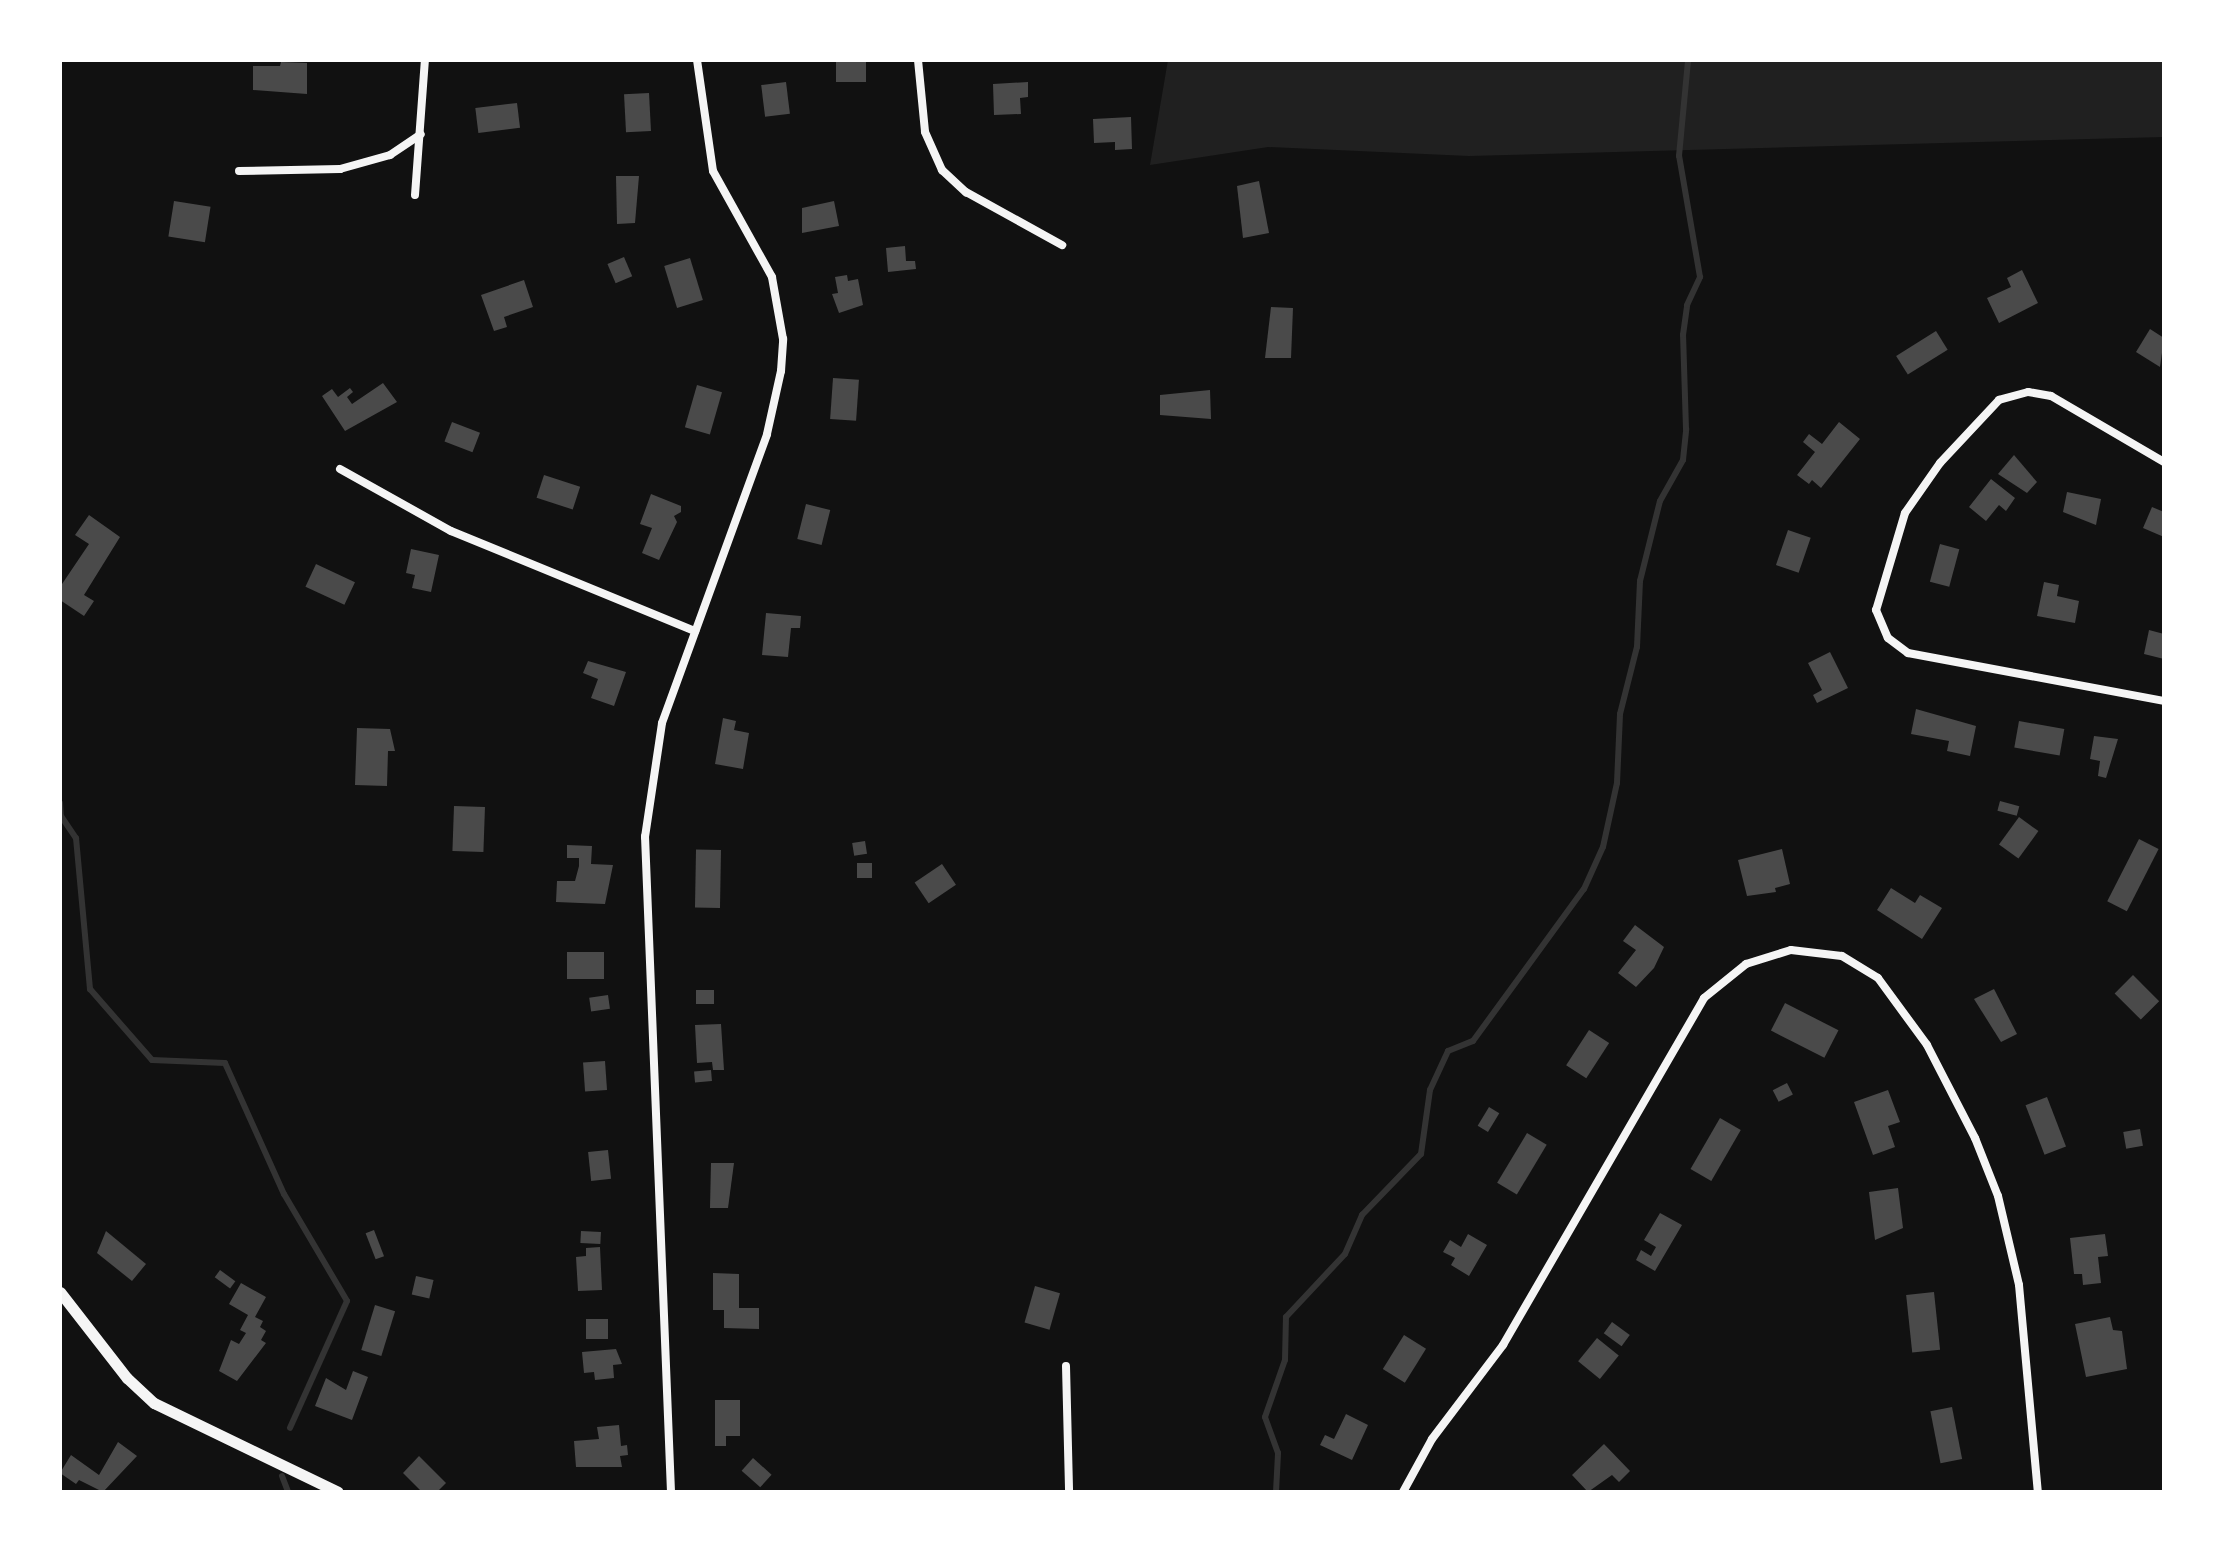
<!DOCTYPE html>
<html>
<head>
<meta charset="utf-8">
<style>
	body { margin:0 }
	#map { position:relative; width:2224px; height:1552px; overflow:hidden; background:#111; font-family:"Asap Condensed",sans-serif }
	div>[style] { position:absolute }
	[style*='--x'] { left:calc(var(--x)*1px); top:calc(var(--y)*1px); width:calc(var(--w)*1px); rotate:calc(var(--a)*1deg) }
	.green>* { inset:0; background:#202020 }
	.stream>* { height:6px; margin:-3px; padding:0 3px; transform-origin:3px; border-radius:3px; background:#333 }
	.building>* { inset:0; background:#4a4a4a; transform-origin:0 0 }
	.minor>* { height:8px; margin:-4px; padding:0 4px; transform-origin:4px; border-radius:4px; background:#f5f5f5 }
	.tertiary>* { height:11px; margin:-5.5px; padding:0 5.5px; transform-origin:5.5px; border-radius:5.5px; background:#f5f5f5 }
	span { translate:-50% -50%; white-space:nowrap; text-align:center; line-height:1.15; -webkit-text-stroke:8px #fff; paint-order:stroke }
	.frame { position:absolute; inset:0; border:62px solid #fff; pointer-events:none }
</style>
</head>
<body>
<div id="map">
	<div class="green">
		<i style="clip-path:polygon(1168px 60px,2164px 60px,2164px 137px,1469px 156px,1268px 147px,1150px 165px)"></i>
	</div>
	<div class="stream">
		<i style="--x:60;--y:803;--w:13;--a:86"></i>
		<i style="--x:61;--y:816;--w:27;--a:56"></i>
		<i style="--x:76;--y:838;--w:152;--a:84.7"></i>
		<i style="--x:90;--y:989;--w:94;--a:48.9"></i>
		<i style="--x:152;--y:1060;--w:73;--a:2.4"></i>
		<i style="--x:225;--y:1063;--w:144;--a:65.8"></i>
		<i style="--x:284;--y:1194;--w:124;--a:59.5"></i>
		<i style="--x:347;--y:1301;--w:139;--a:114.2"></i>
		<i style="--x:282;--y:1476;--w:17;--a:69"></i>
		<i style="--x:1276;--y:1492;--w:39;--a:-87"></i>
		<i style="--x:1278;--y:1453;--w:38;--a:-110"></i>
		<i style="--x:1265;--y:1417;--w:60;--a:-70.7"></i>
		<i style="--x:1285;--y:1360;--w:43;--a:-88.7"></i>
		<i style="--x:1286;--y:1317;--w:86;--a:-46.9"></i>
		<i style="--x:1345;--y:1254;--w:43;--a:-66.4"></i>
		<i style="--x:1362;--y:1215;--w:85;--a:-46"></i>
		<i style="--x:1421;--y:1154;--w:65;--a:-82"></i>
		<i style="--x:1430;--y:1090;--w:43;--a:-65.2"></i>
		<i style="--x:1448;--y:1051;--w:27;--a:-22"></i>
		<i style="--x:1473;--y:1041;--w:188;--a:-53.9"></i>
		<i style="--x:1584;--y:889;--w:46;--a:-65.7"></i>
		<i style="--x:1603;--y:847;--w:66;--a:-77.7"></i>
		<i style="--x:1617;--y:783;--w:69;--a:-87.5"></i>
		<i style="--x:1620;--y:714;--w:69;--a:-75.8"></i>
		<i style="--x:1637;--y:647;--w:66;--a:-87.4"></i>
		<i style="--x:1640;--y:581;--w:82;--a:-76"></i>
		<i style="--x:1660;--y:501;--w:47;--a:-60.7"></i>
		<i style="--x:1683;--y:460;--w:31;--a:-84"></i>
		<i style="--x:1686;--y:429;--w:94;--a:-91.8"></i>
		<i style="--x:1683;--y:335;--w:30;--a:-82"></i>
		<i style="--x:1687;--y:305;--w:31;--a:-65"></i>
		<i style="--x:1700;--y:277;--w:123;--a:-99.8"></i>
		<i style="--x:1679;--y:156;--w:96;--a:-84.6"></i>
	</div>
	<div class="building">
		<i style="left:836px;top:60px;width:30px;height:22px"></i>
		<i style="clip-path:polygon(281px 62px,307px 63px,307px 94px,253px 90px,253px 66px,280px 66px)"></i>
		<i style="left:786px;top:82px;width:32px;height:25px;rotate:83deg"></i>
		<i style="clip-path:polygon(1028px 82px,1028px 97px,1020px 98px,1021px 114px,994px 115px,993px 84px)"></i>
		<i style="left:649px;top:93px;width:38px;height:25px;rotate:87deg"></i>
		<i style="left:517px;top:103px;width:25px;height:42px;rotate:83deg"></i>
		<i style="clip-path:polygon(1131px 117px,1132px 149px,1115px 150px,1115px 142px,1094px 143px,1093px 119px)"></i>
		<i style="clip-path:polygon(616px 176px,639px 176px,635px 223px,617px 224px)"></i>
		<i style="clip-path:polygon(1259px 181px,1269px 233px,1243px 238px,1237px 186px)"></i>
		<i style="left:174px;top:201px;width:37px;height:36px;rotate:9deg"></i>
		<i style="clip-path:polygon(834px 201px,839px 226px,802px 233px,802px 208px)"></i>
		<i style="clip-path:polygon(905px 246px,906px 261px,915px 261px,916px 269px,888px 272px,886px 248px)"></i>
		<i style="left:624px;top:257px;width:21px;height:18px;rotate:67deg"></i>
		<i style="left:690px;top:258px;width:44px;height:27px;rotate:73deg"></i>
		<i style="clip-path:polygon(2022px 270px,2038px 303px,1999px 323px,1987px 298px,2011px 287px,2007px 278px)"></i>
		<i style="clip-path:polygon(847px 275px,848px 281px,858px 279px,863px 305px,839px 313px,832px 294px,838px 293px,835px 277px)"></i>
		<i style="clip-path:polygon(524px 280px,533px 307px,504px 317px,507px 327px,494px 331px,481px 295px)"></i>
		<i style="clip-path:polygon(1271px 307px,1293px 308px,1291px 358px,1265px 358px)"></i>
		<i style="clip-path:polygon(2150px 329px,2164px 338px,2160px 367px,2136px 352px)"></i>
		<i style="left:1936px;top:331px;width:22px;height:47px;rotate:58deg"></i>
		<i style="left:833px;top:378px;width:26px;height:41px;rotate:4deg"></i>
		<i style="clip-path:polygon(383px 383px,397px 402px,345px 431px,322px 396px,332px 389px,338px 397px,350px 388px,353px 392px,347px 397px,352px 404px)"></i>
		<i style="left:697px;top:385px;width:26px;height:44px;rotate:16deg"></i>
		<i style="clip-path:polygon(1210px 390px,1211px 419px,1160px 415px,1160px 395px)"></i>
		<i style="left:452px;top:422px;width:30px;height:21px;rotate:21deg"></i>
		<i style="clip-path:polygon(1839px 422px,1860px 439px,1821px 488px,1812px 480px,1809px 484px,1797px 475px,1815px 452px,1803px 442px,1809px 434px,1822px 444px)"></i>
		<i style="clip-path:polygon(2014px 455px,2037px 482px,2027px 493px,1998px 474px)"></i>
		<i style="left:544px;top:475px;width:38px;height:24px;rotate:18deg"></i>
		<i style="clip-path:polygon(1991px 479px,2015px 498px,2006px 511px,1999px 505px,1986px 521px,1969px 507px)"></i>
		<i style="clip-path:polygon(2067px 492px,2101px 499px,2096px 525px,2063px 512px)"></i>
		<i style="clip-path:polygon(651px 494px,681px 506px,681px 512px,674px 516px,677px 522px,659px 560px,642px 553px,652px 528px,640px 524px)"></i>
		<i style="left:806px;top:504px;width:25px;height:36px;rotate:14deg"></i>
		<i style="clip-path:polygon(2152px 507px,2164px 512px,2164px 537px,2143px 528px)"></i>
		<i style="clip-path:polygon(89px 515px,120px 537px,84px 595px,94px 601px,84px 616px,60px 600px,60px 587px,89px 544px,75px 535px)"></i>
		<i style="left:1788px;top:530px;width:24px;height:37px;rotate:19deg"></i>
		<i style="left:1940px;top:544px;width:20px;height:39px;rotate:15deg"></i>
		<i style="clip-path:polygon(411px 549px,439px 555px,431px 592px,412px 588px,415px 575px,406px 573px)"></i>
		<i style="left:316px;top:564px;width:43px;height:25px;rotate:25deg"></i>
		<i style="clip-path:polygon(2044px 582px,2059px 585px,2057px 596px,2079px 601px,2075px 623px,2037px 616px)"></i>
		<i style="clip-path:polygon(766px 613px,801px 616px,800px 628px,791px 628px,788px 657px,762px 655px)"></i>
		<i style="clip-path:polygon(2149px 630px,2164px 634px,2164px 659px,2144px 654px)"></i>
		<i style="clip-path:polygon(1830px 652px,1848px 688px,1817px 703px,1813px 695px,1822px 690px,1808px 663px)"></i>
		<i style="clip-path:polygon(588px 661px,626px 672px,614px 706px,591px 698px,598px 679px,583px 673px)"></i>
		<i style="clip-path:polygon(1916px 709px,1976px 726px,1970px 756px,1947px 751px,1949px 741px,1911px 734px)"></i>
		<i style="clip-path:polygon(723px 718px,736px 721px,734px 730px,749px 733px,743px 769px,715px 764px)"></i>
		<i style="left:2019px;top:721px;width:46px;height:27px;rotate:10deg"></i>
		<i style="clip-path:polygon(357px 728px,390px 729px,395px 751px,388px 751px,387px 786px,355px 785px)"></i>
		<i style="clip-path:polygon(2094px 736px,2118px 739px,2106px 778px,2098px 776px,2100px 761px,2090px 759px)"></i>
		<i style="left:2000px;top:801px;width:20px;height:10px;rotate:15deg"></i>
		<i style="left:454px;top:806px;width:31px;height:45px;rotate:2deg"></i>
		<i style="left:2019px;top:817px;width:24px;height:34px;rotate:36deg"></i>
		<i style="left:2139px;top:839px;width:22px;height:70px;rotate:27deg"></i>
		<i style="left:865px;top:841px;width:13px;height:13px;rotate:81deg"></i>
		<i style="clip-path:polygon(567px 845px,592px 846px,591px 864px,613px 865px,605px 904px,556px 902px,557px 881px,575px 881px,579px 866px,579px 858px,567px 858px)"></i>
		<i style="clip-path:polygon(1782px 849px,1790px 884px,1775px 888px,1776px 892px,1747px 896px,1738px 860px)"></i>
		<i style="left:721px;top:850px;width:58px;height:25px;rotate:91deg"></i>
		<i style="left:857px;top:863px;width:15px;height:15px"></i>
		<i style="left:942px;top:864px;width:25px;height:33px;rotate:56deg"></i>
		<i style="clip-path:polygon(1891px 888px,1915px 903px,1920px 895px,1942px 908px,1922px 939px,1877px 910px)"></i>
		<i style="clip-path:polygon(1635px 925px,1664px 947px,1654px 968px,1636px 987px,1618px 973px,1636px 950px,1623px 941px)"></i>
		<i style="left:567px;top:952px;width:37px;height:27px"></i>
		<i style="left:2133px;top:975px;width:37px;height:26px;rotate:45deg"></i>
		<i style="clip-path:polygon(1994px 989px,2017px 1034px,2001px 1042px,1974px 999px)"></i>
		<i style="left:696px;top:990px;width:18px;height:14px"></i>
		<i style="left:608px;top:995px;width:14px;height:19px;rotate:82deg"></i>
		<i style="left:1785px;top:1003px;width:60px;height:31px;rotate:27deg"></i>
		<i style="clip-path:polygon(721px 1024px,724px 1070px,713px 1070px,712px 1062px,697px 1063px,695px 1025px)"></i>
		<i style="left:1589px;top:1030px;width:24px;height:42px;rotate:33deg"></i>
		<i style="left:605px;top:1061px;width:29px;height:22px;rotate:86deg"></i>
		<i style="left:711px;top:1070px;width:11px;height:17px;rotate:85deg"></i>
		<i style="left:1787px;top:1083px;width:13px;height:16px;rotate:63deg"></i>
		<i style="clip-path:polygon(1888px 1090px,1900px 1122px,1888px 1126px,1895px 1147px,1873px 1155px,1854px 1102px)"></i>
		<i style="left:2047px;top:1097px;width:53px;height:23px;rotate:69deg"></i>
		<i style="left:1489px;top:1107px;width:12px;height:22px;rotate:31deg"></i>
		<i style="left:1720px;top:1118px;width:24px;height:59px;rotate:30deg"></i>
		<i style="left:2140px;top:1129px;width:17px;height:17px;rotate:80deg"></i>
		<i style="left:1527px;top:1133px;width:23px;height:58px;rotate:31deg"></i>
		<i style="left:608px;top:1150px;width:29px;height:20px;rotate:84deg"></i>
		<i style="clip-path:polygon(711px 1163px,734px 1163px,728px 1208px,710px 1208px)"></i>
		<i style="clip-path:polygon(1898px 1188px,1903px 1228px,1875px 1240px,1869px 1192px)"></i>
		<i style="clip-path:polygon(1660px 1213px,1682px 1225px,1655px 1271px,1636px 1260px,1641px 1250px,1651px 1256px,1656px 1247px,1644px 1240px)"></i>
		<i style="left:374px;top:1230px;width:28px;height:9px;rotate:69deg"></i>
		<i style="clip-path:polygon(106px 1231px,146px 1264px,132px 1281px,97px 1253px)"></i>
		<i style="left:581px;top:1231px;width:20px;height:12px;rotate:3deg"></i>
		<i style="clip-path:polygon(1468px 1234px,1487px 1245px,1469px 1276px,1451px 1265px,1455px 1258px,1443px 1252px,1450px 1240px,1461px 1247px)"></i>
		<i style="clip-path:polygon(2105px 1234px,2108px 1256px,2098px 1257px,2101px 1283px,2083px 1285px,2082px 1274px,2074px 1274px,2070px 1238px)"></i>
		<i style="clip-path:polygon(600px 1247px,602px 1290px,578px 1291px,576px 1257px,586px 1256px,586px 1248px)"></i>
		<i style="left:220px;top:1270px;width:19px;height:9px;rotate:36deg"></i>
		<i style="clip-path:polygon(713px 1273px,739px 1274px,739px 1308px,759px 1308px,759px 1329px,724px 1328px,724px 1310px,713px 1310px)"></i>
		<i style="left:416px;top:1276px;width:18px;height:19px;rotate:13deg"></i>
		<i style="clip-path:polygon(241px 1283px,266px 1297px,255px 1317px,263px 1321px,260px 1327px,266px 1331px,261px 1340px,266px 1343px,237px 1381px,219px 1371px,231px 1340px,239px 1344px,246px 1333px,240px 1330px,248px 1315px,229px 1304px)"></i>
		<i style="left:1035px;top:1286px;width:26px;height:38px;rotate:16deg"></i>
		<i style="left:1934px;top:1292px;width:58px;height:28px;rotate:84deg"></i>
		<i style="left:375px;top:1305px;width:21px;height:47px;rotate:17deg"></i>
		<i style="clip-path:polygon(2110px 1317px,2113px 1330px,2122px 1331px,2127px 1369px,2086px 1377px,2075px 1324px)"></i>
		<i style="left:608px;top:1319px;width:20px;height:22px;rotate:90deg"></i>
		<i style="left:1612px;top:1322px;width:22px;height:14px;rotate:36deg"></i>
		<i style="left:1404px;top:1335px;width:26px;height:40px;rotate:32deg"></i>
		<i style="left:1597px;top:1338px;width:28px;height:30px;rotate:39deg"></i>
		<i style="clip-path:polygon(616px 1349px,622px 1364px,613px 1365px,614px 1378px,595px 1380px,594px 1372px,584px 1373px,582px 1352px)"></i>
		<i style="clip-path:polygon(353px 1371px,368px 1377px,352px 1420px,315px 1406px,326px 1378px,346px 1390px)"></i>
		<i style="clip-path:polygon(715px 1400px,740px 1400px,740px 1436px,726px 1436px,726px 1446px,715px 1446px)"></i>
		<i style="left:1952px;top:1407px;width:53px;height:22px;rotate:79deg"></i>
		<i style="clip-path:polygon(1346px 1414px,1368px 1425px,1352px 1460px,1320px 1445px,1325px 1435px,1334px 1439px)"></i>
		<i style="clip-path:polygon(619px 1425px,621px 1446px,627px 1445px,628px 1455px,620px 1456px,622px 1467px,576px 1467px,574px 1441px,599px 1439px,597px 1427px)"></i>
		<i style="clip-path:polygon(118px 1442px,137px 1456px,103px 1492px,79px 1480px,76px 1484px,60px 1473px,71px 1455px,99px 1475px)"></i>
		<i style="clip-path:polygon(1604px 1444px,1630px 1471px,1619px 1482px,1612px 1475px,1588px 1492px,1572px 1475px)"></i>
		<i style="clip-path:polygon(419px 1456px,446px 1483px,437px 1492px,422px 1492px,403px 1473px)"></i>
		<i style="left:753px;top:1458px;width:25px;height:17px;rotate:42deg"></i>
	</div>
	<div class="minor">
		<i style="--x:918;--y:60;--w:72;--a:84.4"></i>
		<i style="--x:925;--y:132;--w:42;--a:65.9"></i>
		<i style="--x:942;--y:170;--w:33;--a:43"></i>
		<i style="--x:966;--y:192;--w:110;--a:28.9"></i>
		<i style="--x:239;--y:171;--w:101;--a:-1.1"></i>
		<i style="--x:340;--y:169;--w:52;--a:-15.6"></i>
		<i style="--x:390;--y:155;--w:37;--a:-34"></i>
		<i style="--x:415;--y:195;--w:135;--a:-85.8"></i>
		<i style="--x:2164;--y:462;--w:131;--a:-149.7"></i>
		<i style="--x:2051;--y:396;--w:23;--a:-170"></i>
		<i style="--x:2028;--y:392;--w:30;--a:165"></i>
		<i style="--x:1999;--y:400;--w:86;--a:133.1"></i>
		<i style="--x:1940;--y:463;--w:61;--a:125"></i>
		<i style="--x:1905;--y:513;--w:101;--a:106.6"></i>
		<i style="--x:1876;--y:610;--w:30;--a:67"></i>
		<i style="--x:1888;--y:638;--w:25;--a:37"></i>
		<i style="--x:1908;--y:653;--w:260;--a:10.6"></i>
		<i style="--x:340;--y:469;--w:127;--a:29.2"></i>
		<i style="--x:451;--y:531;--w:264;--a:22.3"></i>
		<i style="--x:1066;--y:1366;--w:126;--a:88.6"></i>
		<i style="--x:671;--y:1492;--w:656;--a:-92.27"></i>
		<i style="--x:645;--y:837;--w:115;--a:-81.5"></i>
		<i style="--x:662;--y:723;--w:307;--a:-70"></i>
		<i style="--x:767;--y:434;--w:65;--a:-77.5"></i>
		<i style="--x:781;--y:371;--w:32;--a:-86"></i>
		<i style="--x:783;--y:339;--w:63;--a:-100.1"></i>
		<i style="--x:772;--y:277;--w:121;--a:-119.1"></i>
		<i style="--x:713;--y:171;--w:112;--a:-98.2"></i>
		<i style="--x:1403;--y:1492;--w:60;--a:-61.3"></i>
		<i style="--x:1432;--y:1439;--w:118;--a:-52.9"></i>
		<i style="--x:1503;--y:1345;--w:401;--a:-59.9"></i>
		<i style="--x:1704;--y:998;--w:54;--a:-39"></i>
		<i style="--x:1746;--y:964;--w:47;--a:-17.3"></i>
		<i style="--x:1791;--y:950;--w:51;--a:6.7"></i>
		<i style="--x:1842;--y:956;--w:42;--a:31.4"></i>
		<i style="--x:1878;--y:978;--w:83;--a:53.8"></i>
		<i style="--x:1927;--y:1045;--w:105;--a:62.7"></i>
		<i style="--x:1975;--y:1138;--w:62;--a:68.4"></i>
		<i style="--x:1998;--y:1196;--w:91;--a:76.7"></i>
		<i style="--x:2019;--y:1285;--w:208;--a:84.8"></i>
	</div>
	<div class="tertiary">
		<i style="--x:60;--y:1292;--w:109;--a:52.1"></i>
		<i style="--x:127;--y:1378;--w:37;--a:43"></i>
		<i style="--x:154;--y:1403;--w:204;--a:25.8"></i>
	</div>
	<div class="frame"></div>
</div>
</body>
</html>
